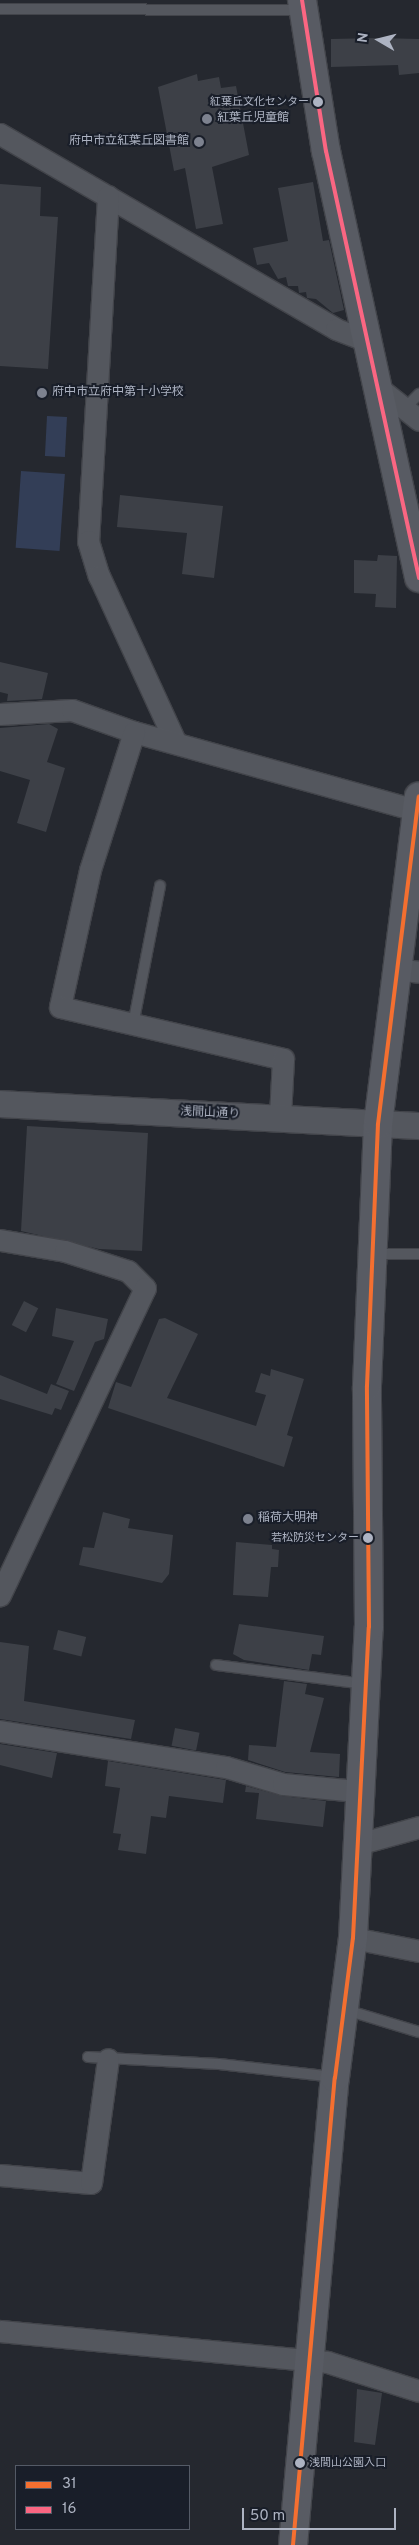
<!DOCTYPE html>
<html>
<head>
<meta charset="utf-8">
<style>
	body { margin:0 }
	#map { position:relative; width:419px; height:2545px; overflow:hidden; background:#25282f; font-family:Overpass,"Noto Sans JP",sans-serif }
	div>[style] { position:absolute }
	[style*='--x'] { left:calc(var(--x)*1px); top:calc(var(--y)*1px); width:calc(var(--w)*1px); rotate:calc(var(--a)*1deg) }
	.water>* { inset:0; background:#333e57; transform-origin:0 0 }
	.building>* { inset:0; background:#3d4047; transform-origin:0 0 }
	.roads { filter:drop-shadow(1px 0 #42444a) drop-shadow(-1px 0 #42444a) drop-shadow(0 1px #42444a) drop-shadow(0 -1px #42444a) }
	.service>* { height:10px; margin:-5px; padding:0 5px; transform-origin:5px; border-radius:5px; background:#54575e }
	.minor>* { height:21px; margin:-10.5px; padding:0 10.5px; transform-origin:10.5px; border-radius:10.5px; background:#54575e }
	.tertiary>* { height:26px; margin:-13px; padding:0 13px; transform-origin:13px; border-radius:13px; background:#54575e }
	.secondary>* { height:28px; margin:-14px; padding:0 14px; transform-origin:14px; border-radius:14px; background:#585b63 }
	.bus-1>* { height:4px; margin:-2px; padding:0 2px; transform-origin:2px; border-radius:2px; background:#f46f30 }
	.bus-2>* { height:4px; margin:-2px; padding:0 2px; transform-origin:2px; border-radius:2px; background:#fa6682 }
	.dots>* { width:14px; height:14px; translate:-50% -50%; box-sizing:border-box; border:2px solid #191e29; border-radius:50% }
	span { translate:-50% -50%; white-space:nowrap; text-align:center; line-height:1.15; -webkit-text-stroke:4px #191e29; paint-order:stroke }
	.bus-label { font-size:11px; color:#adb3c2 }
	.right { translate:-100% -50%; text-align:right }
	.left { translate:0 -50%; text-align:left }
	.poi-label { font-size:12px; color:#adb3c2 }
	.street-label { font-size:12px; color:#adb3c2 }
	.legend { position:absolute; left:15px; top:2465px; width:175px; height:65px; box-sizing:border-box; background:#191e29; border:1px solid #545a66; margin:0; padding:6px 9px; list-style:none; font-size:15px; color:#adb3c2 }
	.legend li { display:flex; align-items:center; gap:10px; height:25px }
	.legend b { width:25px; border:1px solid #545a66 }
	.north { position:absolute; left:354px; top:15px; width:50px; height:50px; -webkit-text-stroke:4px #191e29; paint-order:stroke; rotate:278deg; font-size:14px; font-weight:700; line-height:20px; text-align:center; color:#adb3c2 }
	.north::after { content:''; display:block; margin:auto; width:18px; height:22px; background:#adb3c2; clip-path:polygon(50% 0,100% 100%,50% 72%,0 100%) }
	.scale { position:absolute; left:242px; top:2508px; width:154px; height:22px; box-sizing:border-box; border:2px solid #adb3c2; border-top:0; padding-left:6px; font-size:15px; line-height:18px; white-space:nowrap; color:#adb3c2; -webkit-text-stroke:4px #191e29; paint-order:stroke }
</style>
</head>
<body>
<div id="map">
	<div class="water">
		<i style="left:47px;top:416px;width:20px;height:40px;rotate:3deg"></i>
		<i style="left:21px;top:471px;width:44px;height:77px;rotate:4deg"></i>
	</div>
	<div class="building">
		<i style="clip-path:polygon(378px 38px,419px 39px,419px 73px,399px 75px,398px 65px,331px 67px,331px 39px)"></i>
		<i style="clip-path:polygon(197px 74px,198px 81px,219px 77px,221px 88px,236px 86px,249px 155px,212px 167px,223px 224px,196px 229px,185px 168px,174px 171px,158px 87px)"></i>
		<i style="clip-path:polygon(313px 182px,323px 241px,329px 240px,344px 310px,333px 313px,316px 299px,307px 298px,306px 292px,299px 293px,298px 286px,288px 286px,286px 277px,278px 279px,269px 263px,257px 265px,253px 248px,288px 241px,278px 188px)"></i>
		<i style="clip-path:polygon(0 184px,41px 187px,40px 216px,58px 217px,48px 369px,0 366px)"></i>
		<i style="clip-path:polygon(120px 495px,223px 506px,214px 578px,182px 574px,187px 533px,117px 527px)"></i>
		<i style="clip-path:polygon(378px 555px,397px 556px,396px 608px,375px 607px,376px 594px,354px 593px,354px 560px,377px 561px)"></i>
		<i style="clip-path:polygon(0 662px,48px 673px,42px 699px,7px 701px,8px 694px,0 692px)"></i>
		<i style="clip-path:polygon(49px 724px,58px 729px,47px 762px,65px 768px,46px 832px,17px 823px,30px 780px,0 771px,0 728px)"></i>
		<i style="clip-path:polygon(27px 1126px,148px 1133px,142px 1251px,99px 1249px,21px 1231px)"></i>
		<i style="left:24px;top:1301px;width:16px;height:27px;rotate:27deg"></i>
		<i style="clip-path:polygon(56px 1308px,108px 1319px,104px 1339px,95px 1342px,74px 1391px,56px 1384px,74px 1341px,52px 1336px)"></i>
		<i style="clip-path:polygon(165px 1318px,198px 1334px,167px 1398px,256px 1426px,266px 1395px,255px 1392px,261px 1373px,270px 1376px,271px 1369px,304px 1379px,287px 1435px,293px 1437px,284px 1467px,108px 1408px,116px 1382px,131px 1387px,159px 1319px)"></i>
		<i style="clip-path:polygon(0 1375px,47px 1394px,51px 1384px,69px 1391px,61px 1410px,55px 1408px,52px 1415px,0 1399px)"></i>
		<i style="clip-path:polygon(103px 1512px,130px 1519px,128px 1528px,173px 1535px,169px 1574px,162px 1583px,79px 1565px,83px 1547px,94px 1548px)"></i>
		<i style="clip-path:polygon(236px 1542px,272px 1545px,272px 1549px,279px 1550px,278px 1567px,271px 1567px,268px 1597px,233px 1595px)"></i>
		<i style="clip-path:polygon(239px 1624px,324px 1636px,321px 1655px,312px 1654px,309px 1670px,244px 1660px,233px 1654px)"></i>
		<i style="left:58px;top:1630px;width:29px;height:20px;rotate:14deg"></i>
		<i style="clip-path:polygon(0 1642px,29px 1646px,24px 1701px,135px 1720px,131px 1739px,0 1719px)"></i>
		<i style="clip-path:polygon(284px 1681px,307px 1684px,305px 1694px,324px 1698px,310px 1752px,340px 1754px,339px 1777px,285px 1772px,248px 1760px,249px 1745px,276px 1747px)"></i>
		<i style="left:175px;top:1728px;width:25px;height:18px;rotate:11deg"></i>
		<i style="clip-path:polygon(0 1744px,57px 1753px,52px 1778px,0 1765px)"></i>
		<i style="clip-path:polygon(108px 1761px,226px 1780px,223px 1803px,169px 1796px,166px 1818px,151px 1816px,146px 1854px,118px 1850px,121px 1834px,113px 1833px,120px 1788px,105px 1786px)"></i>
		<i style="clip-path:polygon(246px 1786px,282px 1796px,326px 1801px,323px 1827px,256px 1819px,259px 1793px,245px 1792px)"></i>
		<i style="clip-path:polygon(357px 2389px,382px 2393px,375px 2445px,354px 2442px)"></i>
	</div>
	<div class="roads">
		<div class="service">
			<i style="--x:0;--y:9;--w:302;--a:0.2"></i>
			<i style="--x:405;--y:408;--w:20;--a:-45"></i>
			<i style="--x:133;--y:1025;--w:142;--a:-79"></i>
			<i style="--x:374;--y:1254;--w:45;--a:0"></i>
			<i style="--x:216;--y:1665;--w:149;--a:7.3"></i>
			<i style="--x:346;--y:2010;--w:76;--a:16.8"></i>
			<i style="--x:88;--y:2057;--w:131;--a:3.1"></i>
			<i style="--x:219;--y:2064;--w:116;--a:6.4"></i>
		</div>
		<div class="minor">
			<i style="--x:0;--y:134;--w:388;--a:30.1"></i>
			<i style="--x:336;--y:329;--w:30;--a:21"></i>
			<i style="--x:108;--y:196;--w:346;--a:93.3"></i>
			<i style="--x:88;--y:541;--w:37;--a:73"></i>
			<i style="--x:99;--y:576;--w:182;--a:65.3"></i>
			<i style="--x:375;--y:385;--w:56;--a:38.5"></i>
			<i style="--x:0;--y:714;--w:72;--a:-3.2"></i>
			<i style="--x:72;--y:710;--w:66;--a:19.5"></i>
			<i style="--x:134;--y:732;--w:296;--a:15.5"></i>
			<i style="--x:134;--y:732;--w:145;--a:107.7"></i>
			<i style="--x:90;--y:870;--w:140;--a:102.4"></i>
			<i style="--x:60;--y:1007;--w:229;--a:13.1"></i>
			<i style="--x:283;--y:1059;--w:58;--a:93"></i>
			<i style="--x:396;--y:969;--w:23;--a:7"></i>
			<i style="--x:0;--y:1240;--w:66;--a:9.6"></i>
			<i style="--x:65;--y:1251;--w:66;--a:17.6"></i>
			<i style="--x:128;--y:1271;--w:24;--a:45"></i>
			<i style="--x:145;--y:1288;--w:340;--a:115.3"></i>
			<i style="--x:0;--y:1731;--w:229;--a:9.1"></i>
			<i style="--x:226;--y:1767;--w:59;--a:16.6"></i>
			<i style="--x:283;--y:1784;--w:74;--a:5.4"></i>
			<i style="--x:358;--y:1844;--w:63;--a:-15.6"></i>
			<i style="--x:353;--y:1938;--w:67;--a:11.1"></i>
			<i style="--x:0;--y:2175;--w:91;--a:5"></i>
			<i style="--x:91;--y:2183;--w:125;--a:-82.2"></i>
			<i style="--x:0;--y:2331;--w:328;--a:5.4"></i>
			<i style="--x:327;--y:2362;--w:96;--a:17.5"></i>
		</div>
		<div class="tertiary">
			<i style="--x:0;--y:1104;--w:420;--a:3"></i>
		</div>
		<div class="secondary">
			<i style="--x:302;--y:0;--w:153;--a:81"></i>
			<i style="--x:326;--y:151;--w:437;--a:77.7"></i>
			<i style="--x:293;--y:2545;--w:469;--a:-84.9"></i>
			<i style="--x:335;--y:2078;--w:141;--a:-82.7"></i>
			<i style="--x:353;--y:1938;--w:311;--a:-87.1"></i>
			<i style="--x:369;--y:1627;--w:241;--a:-90.5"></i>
			<i style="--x:367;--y:1386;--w:262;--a:-87.6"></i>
			<i style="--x:378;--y:1124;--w:330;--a:-82.9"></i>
		</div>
	</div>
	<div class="bus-1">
		<i style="--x:293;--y:2545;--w:469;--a:-84.9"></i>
		<i style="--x:335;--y:2078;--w:141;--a:-82.7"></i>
		<i style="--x:353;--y:1938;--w:311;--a:-87.1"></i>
		<i style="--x:369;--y:1627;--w:241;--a:-90.5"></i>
		<i style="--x:367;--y:1386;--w:262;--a:-87.6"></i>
		<i style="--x:378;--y:1124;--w:330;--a:-82.9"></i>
	</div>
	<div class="bus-2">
		<i style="--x:302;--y:0;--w:153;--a:81"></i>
		<i style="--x:326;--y:151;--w:437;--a:77.7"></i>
	</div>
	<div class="dots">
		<i style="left:318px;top:102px;background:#adb3c2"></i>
		<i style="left:207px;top:119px;background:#7d828f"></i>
		<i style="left:199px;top:142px;background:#7d828f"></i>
		<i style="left:42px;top:393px;background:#7d828f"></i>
		<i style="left:248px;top:1519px;background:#7d828f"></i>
		<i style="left:368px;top:1538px;background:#adb3c2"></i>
		<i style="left:300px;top:2463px;background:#adb3c2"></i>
	</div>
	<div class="bus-label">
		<span class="right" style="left:309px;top:102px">紅葉丘文化センター</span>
		<span class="right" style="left:359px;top:1538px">若松防災センター</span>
		<span class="left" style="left:309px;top:2463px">浅間山公園入口</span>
	</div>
	<div class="poi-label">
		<span class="left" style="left:217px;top:119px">紅葉丘児童館</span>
		<span class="right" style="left:189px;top:142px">府中市立紅葉丘図書館</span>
		<span class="left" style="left:52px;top:393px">府中市立府中第十小学校</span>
		<span class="left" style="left:258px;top:1519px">稲荷大明神</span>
	</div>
	<div class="street-label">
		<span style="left:210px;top:1114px;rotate:3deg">浅間山通り</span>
	</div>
	<ul class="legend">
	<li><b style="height:6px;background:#f46f30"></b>31</li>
	<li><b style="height:6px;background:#fa6682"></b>16</li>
	</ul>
	<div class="north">N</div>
	<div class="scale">50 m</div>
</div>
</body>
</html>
